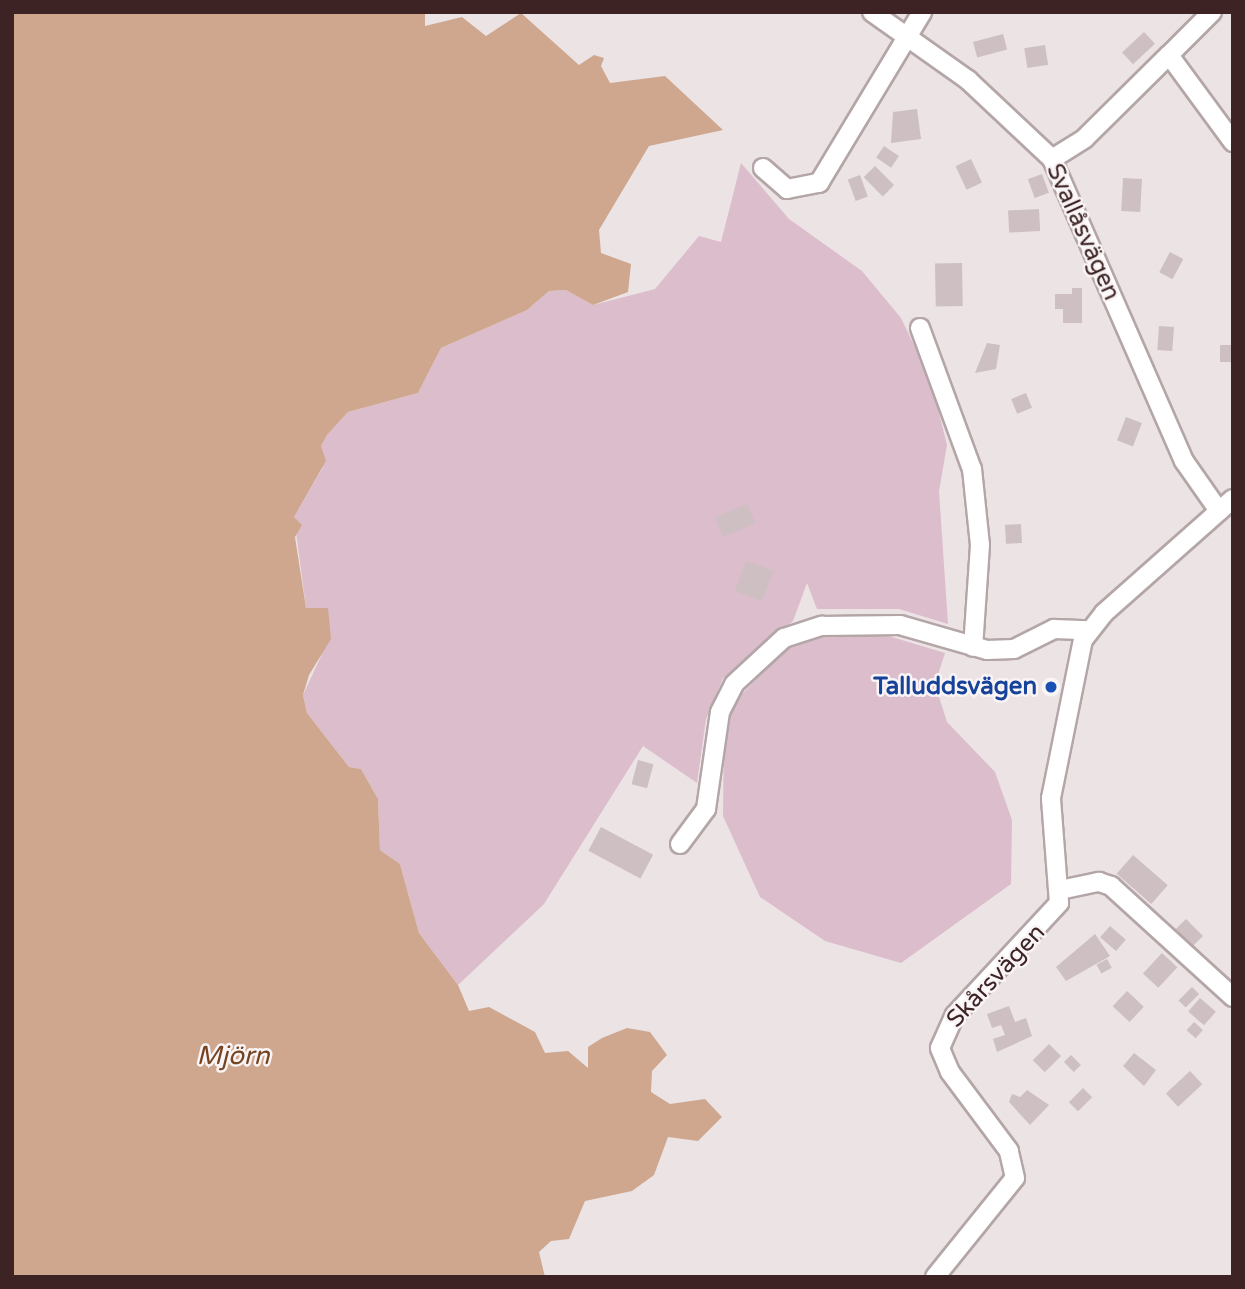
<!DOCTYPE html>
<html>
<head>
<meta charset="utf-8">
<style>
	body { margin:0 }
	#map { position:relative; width:1245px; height:1289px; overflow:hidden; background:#ece3e5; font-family:"Varela Round",sans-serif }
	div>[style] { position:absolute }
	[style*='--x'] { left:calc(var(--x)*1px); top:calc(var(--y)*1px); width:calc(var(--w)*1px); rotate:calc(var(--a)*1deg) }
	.green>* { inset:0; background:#dcbdcc }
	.water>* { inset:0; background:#cfa78e }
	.building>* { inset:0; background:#cdbfc2; transform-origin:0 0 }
	.roads { filter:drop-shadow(2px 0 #b4a6a7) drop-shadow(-2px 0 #b4a6a7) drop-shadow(0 2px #b4a6a7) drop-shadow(0 -2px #b4a6a7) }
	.minor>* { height:18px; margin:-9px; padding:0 9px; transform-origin:9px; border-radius:9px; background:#fff }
	.dots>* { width:19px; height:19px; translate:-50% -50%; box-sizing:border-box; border:4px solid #f9f4f5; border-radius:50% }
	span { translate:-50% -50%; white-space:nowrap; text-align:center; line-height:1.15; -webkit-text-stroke:5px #f9f4f5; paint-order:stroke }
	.street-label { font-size:24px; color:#3d2324 }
	.transit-label { font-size:24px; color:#164399; font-weight:700 }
	.right { translate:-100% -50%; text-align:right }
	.water-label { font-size:26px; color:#764320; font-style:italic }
	.frame { position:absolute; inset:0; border:14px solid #3d2324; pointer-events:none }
</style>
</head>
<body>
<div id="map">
	<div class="green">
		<i style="clip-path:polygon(741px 163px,789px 219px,862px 271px,901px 318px,931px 381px,947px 445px,939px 491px,948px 624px,899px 609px,817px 609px,807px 583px,793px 621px,723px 678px,706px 719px,697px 783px,643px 746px,544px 904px,458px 985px,419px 933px,400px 864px,380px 850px,378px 799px,361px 769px,349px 767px,307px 713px,303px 695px,322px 654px,316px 609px,306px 608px,294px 517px,323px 467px,321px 446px,327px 435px,348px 412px,418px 393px,441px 348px,527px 310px,549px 291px,566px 290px,593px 305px,655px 289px,699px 236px,721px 242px)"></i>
		<i style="clip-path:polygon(872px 631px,945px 653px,935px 684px,947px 722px,995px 772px,1012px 820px,1011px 884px,901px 963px,825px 941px,760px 897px,723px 816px,724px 736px,736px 700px,786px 649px,821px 635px)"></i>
	</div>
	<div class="water">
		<i style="clip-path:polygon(12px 12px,425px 12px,425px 26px,462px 17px,486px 36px,521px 13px,579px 65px,594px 55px,604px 58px,601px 66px,610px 83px,665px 76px,723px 130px,649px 146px,599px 230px,601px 253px,631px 264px,628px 292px,593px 305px,566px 290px,549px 291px,527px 310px,441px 348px,418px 393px,348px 412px,327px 435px,321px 446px,326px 461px,294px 517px,302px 525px,295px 537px,306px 608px,328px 608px,331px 639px,309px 675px,303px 695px,307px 713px,349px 767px,361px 769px,378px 799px,380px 850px,400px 864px,419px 933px,458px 985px,469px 1011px,489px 1007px,535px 1032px,545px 1053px,568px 1051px,588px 1068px,588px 1047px,602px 1038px,627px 1028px,650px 1032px,667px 1055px,652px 1071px,651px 1092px,670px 1104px,705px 1099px,722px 1117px,698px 1141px,668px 1137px,654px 1175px,632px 1191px,585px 1201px,569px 1239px,551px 1241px,539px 1252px,545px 1277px,12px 1277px)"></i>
	</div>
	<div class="building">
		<i style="left:1144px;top:32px;width:16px;height:30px;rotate:47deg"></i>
		<i style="left:1003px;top:34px;width:16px;height:31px;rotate:75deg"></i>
		<i style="left:1045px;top:45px;width:20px;height:21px;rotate:81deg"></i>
		<i style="clip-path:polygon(917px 109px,921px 139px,891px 143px,893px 112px)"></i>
		<i style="left:884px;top:146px;width:18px;height:14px;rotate:34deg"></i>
		<i style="left:971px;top:159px;width:26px;height:17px;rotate:65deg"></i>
		<i style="left:875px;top:166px;width:27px;height:16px;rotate:45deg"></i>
		<i style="left:1042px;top:174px;width:20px;height:15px;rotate:70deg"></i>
		<i style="left:860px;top:175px;width:23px;height:13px;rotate:70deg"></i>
		<i style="left:1123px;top:178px;width:19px;height:33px;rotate:3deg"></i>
		<i style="left:1039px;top:209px;width:22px;height:31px;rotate:87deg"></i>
		<i style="left:1170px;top:252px;width:15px;height:23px;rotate:28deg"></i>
		<i style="left:962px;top:263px;width:43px;height:27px;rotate:89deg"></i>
		<i style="clip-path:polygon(1072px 288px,1082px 288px,1082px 323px,1063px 323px,1063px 309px,1055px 309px,1055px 294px,1072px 294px)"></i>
		<i style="left:1159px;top:326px;width:15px;height:24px;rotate:4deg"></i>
		<i style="clip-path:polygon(987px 343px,1000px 345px,996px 369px,975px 373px)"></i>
		<i style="left:1220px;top:345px;width:13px;height:17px"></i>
		<i style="left:1026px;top:393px;width:16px;height:16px;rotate:68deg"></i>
		<i style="left:1126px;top:417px;width:17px;height:25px;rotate:21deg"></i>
		<i style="left:747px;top:504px;width:21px;height:35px;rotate:67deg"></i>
		<i style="left:1021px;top:524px;width:19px;height:16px;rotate:87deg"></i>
		<i style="left:746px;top:561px;width:29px;height:32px;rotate:20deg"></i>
		<i style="left:638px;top:760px;width:16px;height:25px;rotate:15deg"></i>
		<i style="left:601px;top:827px;width:59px;height:27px;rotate:28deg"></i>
		<i style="left:1133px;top:855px;width:46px;height:25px;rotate:41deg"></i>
		<i style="left:1186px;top:919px;width:24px;height:16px;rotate:45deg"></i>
		<i style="left:1110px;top:926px;width:21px;height:15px;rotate:41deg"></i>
		<i style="clip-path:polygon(1095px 934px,1110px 956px,1066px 981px,1056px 967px)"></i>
		<i style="left:1162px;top:953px;width:21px;height:28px;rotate:43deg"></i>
		<i style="left:1107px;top:959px;width:10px;height:12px;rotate:61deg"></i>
		<i style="left:1192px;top:987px;width:10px;height:19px;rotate:45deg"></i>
		<i style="left:1127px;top:991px;width:23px;height:21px;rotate:43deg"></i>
		<i style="left:1200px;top:998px;width:21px;height:18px;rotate:41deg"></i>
		<i style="clip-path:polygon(1009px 1006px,1015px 1022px,1026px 1018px,1032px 1036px,997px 1052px,993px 1039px,1005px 1035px,1001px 1025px,992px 1028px,987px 1014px)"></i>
		<i style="left:1194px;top:1022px;width:12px;height:11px;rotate:42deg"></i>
		<i style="left:1049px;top:1044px;width:17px;height:23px;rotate:45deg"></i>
		<i style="clip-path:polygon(1134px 1053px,1156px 1070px,1144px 1086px,1123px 1066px)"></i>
		<i style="left:1071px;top:1055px;width:14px;height:10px;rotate:45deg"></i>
		<i style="left:1190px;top:1071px;width:18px;height:33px;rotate:47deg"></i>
		<i style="left:1083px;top:1088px;width:13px;height:20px;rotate:45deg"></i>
		<i style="clip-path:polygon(1027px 1090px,1049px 1105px,1030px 1125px,1009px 1102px,1012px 1094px,1020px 1097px)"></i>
	</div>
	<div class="roads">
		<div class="minor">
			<i style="--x:872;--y:12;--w:118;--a:35.3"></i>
			<i style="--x:968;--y:80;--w:115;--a:43.2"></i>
			<i style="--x:1052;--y:159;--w:330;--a:66.4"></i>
			<i style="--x:1184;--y:461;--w:61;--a:55"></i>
			<i style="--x:1169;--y:55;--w:61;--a:-45"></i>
			<i style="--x:1052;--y:159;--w:39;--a:-32"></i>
			<i style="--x:1085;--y:138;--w:118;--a:-44.7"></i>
			<i style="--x:1169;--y:55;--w:108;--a:53.7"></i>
			<i style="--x:763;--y:168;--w:32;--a:41"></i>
			<i style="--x:787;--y:189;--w:33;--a:-11"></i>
			<i style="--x:819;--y:183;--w:200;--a:-58.9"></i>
			<i style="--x:920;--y:328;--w:150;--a:69.8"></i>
			<i style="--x:972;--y:469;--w:76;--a:84"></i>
			<i style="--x:980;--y:545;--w:102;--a:93.9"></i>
			<i style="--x:680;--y:844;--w:44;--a:-53.4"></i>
			<i style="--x:706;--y:809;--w:98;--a:-81.8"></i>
			<i style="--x:720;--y:712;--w:31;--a:-63"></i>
			<i style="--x:734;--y:684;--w:68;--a:-42.6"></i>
			<i style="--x:784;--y:638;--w:40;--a:-18"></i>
			<i style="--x:822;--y:626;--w:78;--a:-0.7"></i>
			<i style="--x:900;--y:625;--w:91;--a:16"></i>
			<i style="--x:987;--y:650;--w:27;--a:-2"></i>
			<i style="--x:1014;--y:649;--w:45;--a:-26.6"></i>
			<i style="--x:1054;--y:629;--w:34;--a:2"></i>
			<i style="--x:1060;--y:890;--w:40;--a:-12"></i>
			<i style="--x:1099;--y:882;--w:13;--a:18"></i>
			<i style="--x:1111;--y:886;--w:165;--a:42.3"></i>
			<i style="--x:935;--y:1277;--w:127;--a:-51.1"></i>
			<i style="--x:1015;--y:1178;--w:28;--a:-103"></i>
			<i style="--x:1009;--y:1151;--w:99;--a:-126.8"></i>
			<i style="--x:950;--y:1072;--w:26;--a:-113"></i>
			<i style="--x:940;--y:1048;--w:36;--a:-66"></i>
			<i style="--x:955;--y:1015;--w:153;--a:-47.1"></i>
			<i style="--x:1059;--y:903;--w:105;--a:-94.4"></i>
			<i style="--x:1051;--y:798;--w:161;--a:-78.6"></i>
			<i style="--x:1083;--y:640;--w:34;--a:-52"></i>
			<i style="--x:1104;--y:613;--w:172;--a:-41.5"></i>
		</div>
	</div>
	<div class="dots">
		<i style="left:1051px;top:687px;background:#1a4fb4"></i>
	</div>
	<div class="street-label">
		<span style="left:1083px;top:232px;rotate:66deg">Svallåsvägen</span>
		<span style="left:996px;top:976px;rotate:-47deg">Skårsvägen</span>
	</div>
	<div class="transit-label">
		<span class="right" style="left:1037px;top:687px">Talluddsvägen</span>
	</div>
	<div class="water-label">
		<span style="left:233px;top:1056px">Mjörn</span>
	</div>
	<div class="frame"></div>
</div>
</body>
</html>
